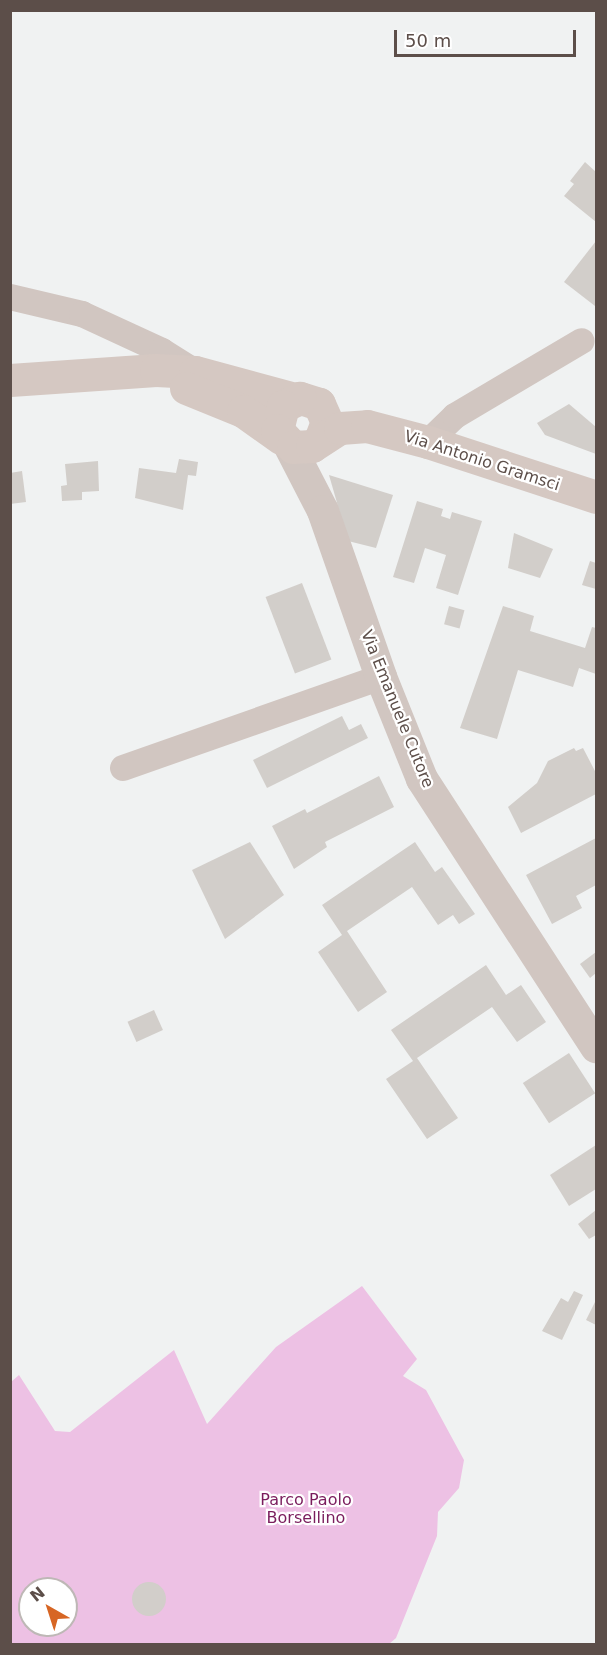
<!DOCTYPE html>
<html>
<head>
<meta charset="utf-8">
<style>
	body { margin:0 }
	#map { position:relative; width:607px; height:1655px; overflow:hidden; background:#f0f2f2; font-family:"DejaVu Sans",sans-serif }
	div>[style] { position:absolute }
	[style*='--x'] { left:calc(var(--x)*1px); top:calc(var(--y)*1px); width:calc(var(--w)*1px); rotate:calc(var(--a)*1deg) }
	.green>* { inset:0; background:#edc1e4 }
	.building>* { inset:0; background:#d2ceca; transform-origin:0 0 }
	.round { border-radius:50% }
	.minor>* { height:26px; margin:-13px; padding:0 13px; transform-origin:13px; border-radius:13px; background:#d1c6c1 }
	.tertiary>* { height:32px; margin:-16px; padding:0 16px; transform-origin:16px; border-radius:16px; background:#d1c6c1 }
	.secondary>* { height:33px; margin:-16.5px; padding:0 16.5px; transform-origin:16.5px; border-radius:16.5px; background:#d5c8c2 }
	span { translate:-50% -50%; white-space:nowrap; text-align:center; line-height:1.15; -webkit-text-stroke:4.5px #fff; paint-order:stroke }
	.street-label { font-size:16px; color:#5c4e49 }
	.park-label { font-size:16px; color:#7a1d5d }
	.frame { position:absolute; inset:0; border:12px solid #5c4e49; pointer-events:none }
	.north { position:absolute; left:18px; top:1577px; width:60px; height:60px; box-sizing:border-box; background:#fff; border:2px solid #beb8b6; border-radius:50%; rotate:321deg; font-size:16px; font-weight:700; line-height:24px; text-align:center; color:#5c4e49 }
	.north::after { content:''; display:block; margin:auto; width:21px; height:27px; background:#d76624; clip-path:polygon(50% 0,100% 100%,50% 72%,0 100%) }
	.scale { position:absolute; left:394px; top:30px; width:182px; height:27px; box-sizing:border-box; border:3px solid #5c4e49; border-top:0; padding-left:8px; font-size:18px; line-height:21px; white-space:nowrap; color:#5c4e49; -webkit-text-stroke:4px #fff; paint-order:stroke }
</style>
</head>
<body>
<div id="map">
	<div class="green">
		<i style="clip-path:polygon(evenodd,362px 1286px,417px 1359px,403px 1376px,426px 1390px,464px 1460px,459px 1488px,438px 1512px,437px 1536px,396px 1638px,389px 1644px,11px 1644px,11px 1382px,19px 1375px,55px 1431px,70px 1432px,174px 1350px,207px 1424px,276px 1347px,362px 1286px,30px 1589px,66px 1589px,66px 1625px,30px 1625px,30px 1589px)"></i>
	</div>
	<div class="building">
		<i style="clip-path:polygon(585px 162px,596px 172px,596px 222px,564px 196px,574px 184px,570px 181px)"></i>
		<i style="clip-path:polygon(596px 241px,596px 304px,595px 306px,564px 282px)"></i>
		<i style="clip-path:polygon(569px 404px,596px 427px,596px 454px,545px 435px,537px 423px)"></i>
		<i style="clip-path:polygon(179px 459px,198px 462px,196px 476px,188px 475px,183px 510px,135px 498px,139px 468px,176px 473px)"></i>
		<i style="clip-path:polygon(98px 461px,99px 491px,82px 492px,82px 500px,62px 501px,61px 486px,67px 485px,65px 464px)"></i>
		<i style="clip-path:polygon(22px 471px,26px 502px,10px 504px,10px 473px)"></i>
		<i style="clip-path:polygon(329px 475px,393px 495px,376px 548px,348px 541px)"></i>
		<i style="clip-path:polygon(417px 501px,443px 509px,441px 516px,450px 519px,452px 512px,482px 521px,458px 595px,436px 588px,446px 555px,425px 548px,414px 583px,393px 577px)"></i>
		<i style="clip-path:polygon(514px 533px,553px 549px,540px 578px,508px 568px)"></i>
		<i style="clip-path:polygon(590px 561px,596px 563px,596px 589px,582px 585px)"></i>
		<i style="left:302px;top:583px;width:82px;height:39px;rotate:69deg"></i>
		<i style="left:449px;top:606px;width:16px;height:19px;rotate:15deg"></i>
		<i style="clip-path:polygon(503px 606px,534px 616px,530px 631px,585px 648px,592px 627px,596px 628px,596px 674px,579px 668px,573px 687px,518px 670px,497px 739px,460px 728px)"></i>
		<i style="clip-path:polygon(342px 716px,349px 730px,361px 724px,368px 738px,267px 788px,253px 760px)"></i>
		<i style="clip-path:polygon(574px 748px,576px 751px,583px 748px,596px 773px,596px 794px,521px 833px,508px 807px,537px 783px,548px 761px)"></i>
		<i style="clip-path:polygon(379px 776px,394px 807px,325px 842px,327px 847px,294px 869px,272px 826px,305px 809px,307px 813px)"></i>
		<i style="clip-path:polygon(596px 838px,596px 885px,576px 896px,582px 908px,552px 924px,526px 875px)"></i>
		<i style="clip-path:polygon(250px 842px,284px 895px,225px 939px,192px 870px)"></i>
		<i style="clip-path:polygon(415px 842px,435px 872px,442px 867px,475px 914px,459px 924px,453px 915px,438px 925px,412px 887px,347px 931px,387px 992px,358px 1012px,318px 952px,342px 935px,322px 905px)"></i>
		<i style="clip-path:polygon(596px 952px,596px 973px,590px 978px,580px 964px)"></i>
		<i style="clip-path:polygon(486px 965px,506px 995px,521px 985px,546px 1022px,517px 1042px,492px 1007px,417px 1058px,458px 1118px,427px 1139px,386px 1079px,413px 1061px,391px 1030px)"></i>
		<i style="left:154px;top:1010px;width:22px;height:29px;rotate:66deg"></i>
		<i style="left:569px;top:1053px;width:48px;height:55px;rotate:57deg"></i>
		<i style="clip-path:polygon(596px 1145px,596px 1189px,569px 1206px,550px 1175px)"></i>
		<i style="clip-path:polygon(596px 1210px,596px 1235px,589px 1239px,578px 1224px)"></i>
		<i style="clip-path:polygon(574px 1291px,583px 1295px,562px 1340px,542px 1331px,561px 1298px,568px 1302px)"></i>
		<i style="clip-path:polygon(596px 1300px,596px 1325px,586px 1320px)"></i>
		<i class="round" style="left:132px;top:1582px;width:34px;height:34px"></i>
	</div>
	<div class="minor">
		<i style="--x:10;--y:297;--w:74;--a:13.3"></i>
		<i style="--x:82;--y:314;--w:88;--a:24.8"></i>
		<i style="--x:162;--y:351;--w:39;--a:32"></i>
		<i style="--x:428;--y:442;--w:37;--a:-44"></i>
		<i style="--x:455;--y:416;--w:147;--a:-30.6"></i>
		<i style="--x:123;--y:768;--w:274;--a:-19.4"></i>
	</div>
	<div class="tertiary">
		<i style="--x:289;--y:445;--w:74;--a:62.7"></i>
		<i style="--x:323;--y:511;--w:176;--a:70.7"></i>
		<i style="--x:381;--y:677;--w:110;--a:68.1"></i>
		<i style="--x:422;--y:779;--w:320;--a:57"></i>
	</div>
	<div class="secondary">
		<i style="--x:10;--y:380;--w:146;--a:-3.9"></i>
		<i style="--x:156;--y:370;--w:39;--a:3"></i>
		<i style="--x:195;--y:372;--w:104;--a:15.1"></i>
		<i style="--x:186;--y:388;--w:61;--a:22"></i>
		<i style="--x:243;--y:411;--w:47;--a:35.4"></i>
		<i style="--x:320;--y:440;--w:19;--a:-69"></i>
		<i style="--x:327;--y:422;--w:20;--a:-114"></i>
		<i style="--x:319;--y:404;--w:20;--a:-162"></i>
		<i style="--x:300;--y:398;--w:19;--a:155"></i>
		<i style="--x:283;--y:406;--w:25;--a:104"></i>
		<i style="--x:277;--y:430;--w:23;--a:47"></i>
		<i style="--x:293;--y:447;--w:19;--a:-3"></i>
		<i style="--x:312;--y:446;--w:33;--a:-33"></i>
		<i style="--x:340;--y:428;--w:27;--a:-4"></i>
		<i style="--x:367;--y:426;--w:63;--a:14.7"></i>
		<i style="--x:428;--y:442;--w:177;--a:18.1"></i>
	</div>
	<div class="street-label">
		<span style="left:482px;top:461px;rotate:18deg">Via Antonio Gramsci</span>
		<span style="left:397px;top:709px;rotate:68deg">Via Emanuele Cutore</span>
	</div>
	<div class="park-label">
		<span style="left:306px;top:1509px">Parco Paolo<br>Borsellino</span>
	</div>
	<div class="frame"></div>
	<div class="north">N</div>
	<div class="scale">50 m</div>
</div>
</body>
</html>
